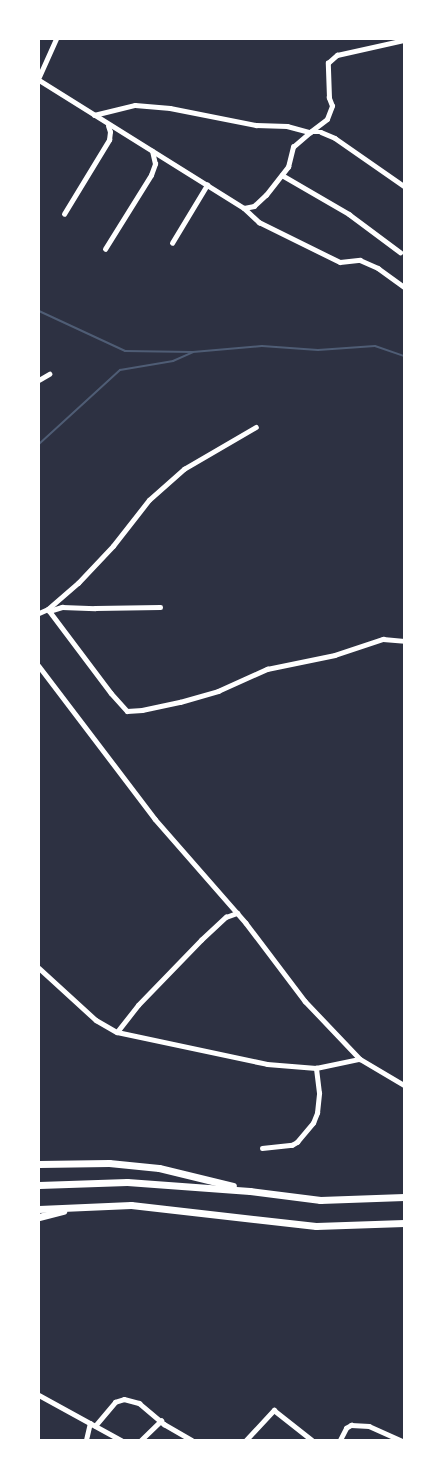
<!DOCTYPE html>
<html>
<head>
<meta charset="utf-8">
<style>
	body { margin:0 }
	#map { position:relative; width:443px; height:1479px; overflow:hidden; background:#2d3142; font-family:Literata,serif }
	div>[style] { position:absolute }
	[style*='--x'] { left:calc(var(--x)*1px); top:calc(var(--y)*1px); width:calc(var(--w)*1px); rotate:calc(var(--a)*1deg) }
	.stream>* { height:2px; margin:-1px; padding:0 1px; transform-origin:1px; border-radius:1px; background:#4f5d75 }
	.minor>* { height:4.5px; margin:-2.25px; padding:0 2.25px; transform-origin:2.25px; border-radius:2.25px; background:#fff }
	.trunk>* { height:7px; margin:-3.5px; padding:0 3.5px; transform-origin:3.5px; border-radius:3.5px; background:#fff }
	span { translate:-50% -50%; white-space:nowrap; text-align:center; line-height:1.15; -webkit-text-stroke:4px #fff; paint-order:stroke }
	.frame { position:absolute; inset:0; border:40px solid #fff; pointer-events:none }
</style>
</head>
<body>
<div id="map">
	<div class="stream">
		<i style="--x:39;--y:311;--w:95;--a:24.9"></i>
		<i style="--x:125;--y:351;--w:68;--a:0.8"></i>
		<i style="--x:193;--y:352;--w:69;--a:-5"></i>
		<i style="--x:262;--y:346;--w:56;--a:4.1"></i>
		<i style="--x:318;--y:350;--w:57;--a:-4"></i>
		<i style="--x:375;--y:346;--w:31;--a:19"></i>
		<i style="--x:39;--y:444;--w:110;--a:-42.4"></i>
		<i style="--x:120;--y:370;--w:54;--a:-9.6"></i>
		<i style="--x:173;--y:361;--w:22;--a:-24"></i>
	</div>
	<div class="minor">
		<i style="--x:39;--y:77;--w:42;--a:-65.9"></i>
		<i style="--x:39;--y:80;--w:242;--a:32"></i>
		<i style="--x:244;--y:208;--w:21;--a:43"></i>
		<i style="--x:259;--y:222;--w:90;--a:26.3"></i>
		<i style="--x:340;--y:262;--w:20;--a:-6"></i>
		<i style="--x:360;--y:260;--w:20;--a:24"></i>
		<i style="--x:378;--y:268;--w:32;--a:36"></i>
		<i style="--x:94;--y:115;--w:42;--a:-13.7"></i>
		<i style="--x:135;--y:105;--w:35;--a:5"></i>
		<i style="--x:170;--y:108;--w:88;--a:11.2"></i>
		<i style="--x:256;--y:125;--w:31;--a:2"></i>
		<i style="--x:287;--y:126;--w:24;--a:15"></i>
		<i style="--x:310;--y:132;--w:21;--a:-37"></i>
		<i style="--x:327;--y:119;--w:14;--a:-69"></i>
		<i style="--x:332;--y:106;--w:9;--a:-111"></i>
		<i style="--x:329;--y:98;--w:35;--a:-92"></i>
		<i style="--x:328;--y:63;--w:12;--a:-42"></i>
		<i style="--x:337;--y:55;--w:69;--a:-12.6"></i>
		<i style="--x:282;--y:175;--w:78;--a:30.2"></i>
		<i style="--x:349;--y:214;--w:64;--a:36.7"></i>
		<i style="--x:244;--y:208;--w:10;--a:-11"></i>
		<i style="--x:254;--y:206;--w:16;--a:-43"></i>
		<i style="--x:266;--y:195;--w:36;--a:-52"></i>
		<i style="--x:288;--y:167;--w:21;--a:-76"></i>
		<i style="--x:293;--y:147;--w:23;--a:-41"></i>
		<i style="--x:310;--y:132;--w:11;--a:0"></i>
		<i style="--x:321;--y:132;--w:15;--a:23"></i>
		<i style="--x:335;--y:138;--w:84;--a:34.8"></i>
		<i style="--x:64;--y:214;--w:87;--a:-58.7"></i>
		<i style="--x:109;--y:140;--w:8;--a:-83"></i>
		<i style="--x:110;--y:132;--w:6;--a:-108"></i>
		<i style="--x:172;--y:243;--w:68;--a:-58.9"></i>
		<i style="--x:105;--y:249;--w:87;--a:-58.1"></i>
		<i style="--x:151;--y:175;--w:12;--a:-70"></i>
		<i style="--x:155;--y:164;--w:13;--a:-103"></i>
		<i style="--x:39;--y:380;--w:12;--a:-31"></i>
		<i style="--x:48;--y:609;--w:40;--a:-41"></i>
		<i style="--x:78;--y:583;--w:51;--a:-46.6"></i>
		<i style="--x:113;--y:546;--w:58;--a:-52"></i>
		<i style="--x:149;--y:500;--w:47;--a:-41.5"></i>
		<i style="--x:184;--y:469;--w:83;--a:-30.3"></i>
		<i style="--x:49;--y:611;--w:14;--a:-17"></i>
		<i style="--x:62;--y:607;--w:33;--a:2"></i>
		<i style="--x:95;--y:608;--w:65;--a:-0.9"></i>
		<i style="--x:39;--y:613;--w:10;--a:-24"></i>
		<i style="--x:48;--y:609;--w:105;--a:53.1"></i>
		<i style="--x:111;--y:693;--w:24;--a:48"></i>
		<i style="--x:127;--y:711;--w:15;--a:-4"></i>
		<i style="--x:142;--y:710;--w:39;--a:-12"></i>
		<i style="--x:180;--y:702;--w:40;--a:-16"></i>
		<i style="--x:218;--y:691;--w:54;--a:-24.2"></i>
		<i style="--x:267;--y:669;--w:69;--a:-11.6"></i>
		<i style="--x:335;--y:655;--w:51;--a:-18.4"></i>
		<i style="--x:383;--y:639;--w:21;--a:5"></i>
		<i style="--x:39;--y:666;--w:192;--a:52.8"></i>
		<i style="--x:155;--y:819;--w:138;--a:48.8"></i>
		<i style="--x:246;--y:923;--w:98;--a:52.9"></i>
		<i style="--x:305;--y:1001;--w:80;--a:46.5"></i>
		<i style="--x:360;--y:1059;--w:51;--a:30.6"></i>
		<i style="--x:39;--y:968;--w:77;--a:42.4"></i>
		<i style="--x:96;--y:1020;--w:24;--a:30"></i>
		<i style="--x:117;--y:1032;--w:153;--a:12"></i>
		<i style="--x:267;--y:1064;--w:49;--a:4.7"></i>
		<i style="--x:316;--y:1068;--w:44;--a:-11.8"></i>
		<i style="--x:117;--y:1032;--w:34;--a:-52"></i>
		<i style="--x:138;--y:1005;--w:91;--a:-45.9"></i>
		<i style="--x:201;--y:940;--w:34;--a:-43"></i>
		<i style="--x:226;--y:917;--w:12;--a:-20"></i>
		<i style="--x:262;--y:1148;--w:30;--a:-6"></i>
		<i style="--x:292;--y:1145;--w:6;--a:-31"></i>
		<i style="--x:297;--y:1142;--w:25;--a:-50"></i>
		<i style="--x:313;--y:1123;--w:11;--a:-68"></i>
		<i style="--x:317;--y:1113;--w:20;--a:-84"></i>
		<i style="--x:319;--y:1093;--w:25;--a:-97"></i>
		<i style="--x:39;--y:1395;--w:94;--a:28.8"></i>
		<i style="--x:95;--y:1426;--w:31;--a:-50"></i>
		<i style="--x:115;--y:1402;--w:9;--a:-18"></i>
		<i style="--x:124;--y:1399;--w:16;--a:15"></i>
		<i style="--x:139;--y:1403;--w:33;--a:40"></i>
		<i style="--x:164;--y:1424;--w:32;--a:30"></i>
		<i style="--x:86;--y:1440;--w:17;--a:-77"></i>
		<i style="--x:141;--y:1440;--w:28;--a:-44"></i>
		<i style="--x:246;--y:1440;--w:41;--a:-47"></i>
		<i style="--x:274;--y:1410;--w:48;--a:38.3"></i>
		<i style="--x:340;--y:1440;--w:13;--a:-63"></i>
		<i style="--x:346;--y:1428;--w:6;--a:-31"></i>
		<i style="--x:351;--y:1425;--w:18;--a:3"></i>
		<i style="--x:369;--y:1426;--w:35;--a:24"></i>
	</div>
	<div class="trunk">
		<i style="--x:39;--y:1164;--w:70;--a:-0.8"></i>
		<i style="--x:109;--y:1163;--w:50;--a:5.7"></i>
		<i style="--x:159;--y:1168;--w:76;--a:13.7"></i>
		<i style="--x:39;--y:1185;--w:88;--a:-2"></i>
		<i style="--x:127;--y:1182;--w:123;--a:4.2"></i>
		<i style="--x:250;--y:1191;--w:71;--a:7.3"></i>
		<i style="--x:320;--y:1200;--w:84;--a:-2"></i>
		<i style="--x:39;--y:1209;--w:92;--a:-2.5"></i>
		<i style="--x:131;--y:1205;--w:186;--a:6.5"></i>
		<i style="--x:316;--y:1226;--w:88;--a:-2"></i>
		<i style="--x:39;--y:1217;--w:25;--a:-14"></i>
	</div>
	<div class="frame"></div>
</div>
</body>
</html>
